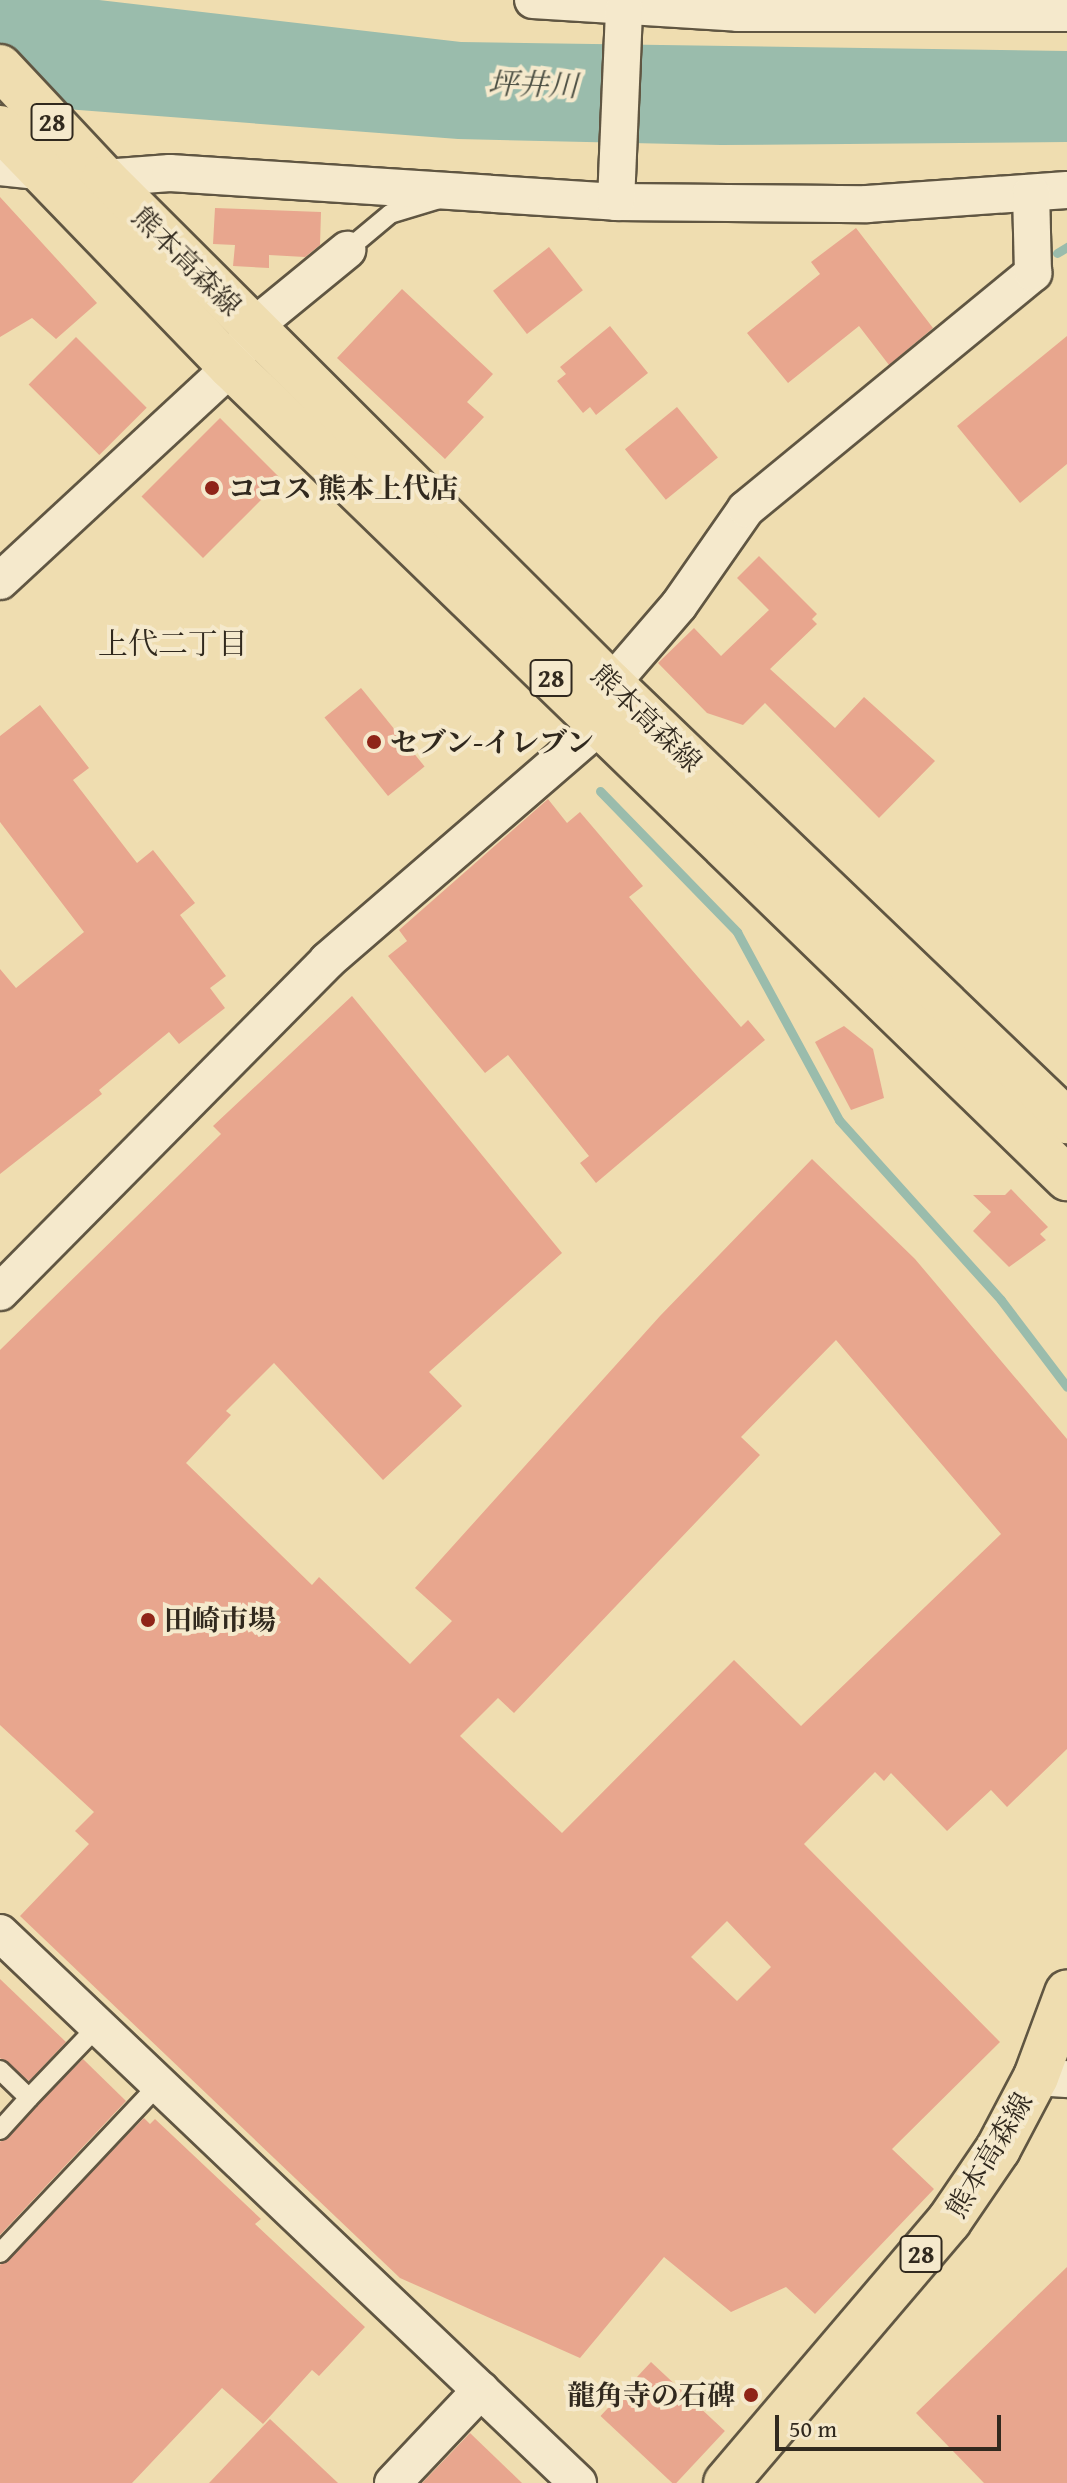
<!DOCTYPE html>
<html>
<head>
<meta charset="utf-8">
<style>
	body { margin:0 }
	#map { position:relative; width:1067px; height:2483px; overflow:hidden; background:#efddb0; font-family:"Gentium Book Plus","Noto Serif JP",serif }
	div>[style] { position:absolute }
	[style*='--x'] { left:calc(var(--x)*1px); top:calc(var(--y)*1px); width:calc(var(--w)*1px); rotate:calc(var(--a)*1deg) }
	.water>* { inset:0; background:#9abcac }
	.stream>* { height:9px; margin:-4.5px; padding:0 4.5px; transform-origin:4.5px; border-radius:4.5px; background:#9abcac }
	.building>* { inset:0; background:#e8a68e; transform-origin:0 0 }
	.roads { filter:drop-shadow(2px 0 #605642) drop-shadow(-2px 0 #605642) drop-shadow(0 2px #605642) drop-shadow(0 -2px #605642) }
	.lane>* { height:18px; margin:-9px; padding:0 9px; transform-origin:9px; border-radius:9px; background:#f5e9cc }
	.street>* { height:36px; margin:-18px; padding:0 18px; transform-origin:18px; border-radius:18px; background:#f5e9cc }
	.primary>* { height:44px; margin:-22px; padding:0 22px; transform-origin:22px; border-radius:22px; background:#efddb0 }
	.dots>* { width:22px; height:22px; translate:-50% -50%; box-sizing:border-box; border:4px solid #f5e9cc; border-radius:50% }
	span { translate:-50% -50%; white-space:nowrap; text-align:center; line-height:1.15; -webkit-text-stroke:8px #f5e9cc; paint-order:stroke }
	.shield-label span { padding:2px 6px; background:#f5e9cc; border:2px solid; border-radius:6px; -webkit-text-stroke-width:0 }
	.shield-label { font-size:26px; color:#31291e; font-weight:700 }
	.street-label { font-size:28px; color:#31291e }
	.poi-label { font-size:28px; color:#31291e; font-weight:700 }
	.left { translate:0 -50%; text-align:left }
	.right { translate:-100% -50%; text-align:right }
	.water-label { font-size:30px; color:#4b4e42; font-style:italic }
	.neighbourhood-label { font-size:30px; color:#31291e }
	.scale { position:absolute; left:775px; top:2415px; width:226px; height:36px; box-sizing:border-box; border:4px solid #31291e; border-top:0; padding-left:10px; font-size:24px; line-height:28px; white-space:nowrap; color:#31291e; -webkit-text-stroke:6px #f5e9cc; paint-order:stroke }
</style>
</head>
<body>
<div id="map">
	<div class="water">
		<i style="clip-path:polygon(0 0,99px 0,461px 42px,1067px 51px,1067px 142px,721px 145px,458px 139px,0 104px)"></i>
	</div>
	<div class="stream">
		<i style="--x:1057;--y:253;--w:12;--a:-31"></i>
		<i style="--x:600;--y:791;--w:197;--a:45.8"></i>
		<i style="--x:737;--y:932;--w:214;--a:61.5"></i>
		<i style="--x:839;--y:1120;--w:242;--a:48"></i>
		<i style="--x:1001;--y:1300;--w:109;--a:52.8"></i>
	</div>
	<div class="building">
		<i style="clip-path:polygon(0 197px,97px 303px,56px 339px,32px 318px,0 337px)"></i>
		<i style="clip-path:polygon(215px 208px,321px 212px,320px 245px,305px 257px,269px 255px,269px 268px,233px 266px,235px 245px,213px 244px)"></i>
		<i style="clip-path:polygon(856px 228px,933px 328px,889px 365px,859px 326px,788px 383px,747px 333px,820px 274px,811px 262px)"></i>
		<i style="left:549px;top:247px;width:55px;height:71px;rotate:52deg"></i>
		<i style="clip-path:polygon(402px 289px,493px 374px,467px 402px,484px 417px,445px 459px,337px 358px)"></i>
		<i style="clip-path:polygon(610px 326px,648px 373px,596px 415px,590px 407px,583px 413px,557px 381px,566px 374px,560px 367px)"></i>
		<i style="clip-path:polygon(1067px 336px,1067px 464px,1020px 503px,957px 426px)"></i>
		<i style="left:76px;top:337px;width:100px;height:67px;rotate:45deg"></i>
		<i style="left:677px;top:407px;width:65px;height:67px;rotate:51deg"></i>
		<i style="left:220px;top:418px;width:87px;height:111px;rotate:45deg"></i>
		<i style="clip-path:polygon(759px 556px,817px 614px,812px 619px,817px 624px,770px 669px,835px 728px,864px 697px,935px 761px,879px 818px,765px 703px,743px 725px,707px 713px,658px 663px,694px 628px,721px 656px,769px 610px,737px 578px)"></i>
		<i style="left:361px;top:688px;width:101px;height:47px;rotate:51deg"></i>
		<i style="clip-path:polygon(40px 705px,89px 768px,73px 780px,137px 863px,153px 850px,195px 903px,180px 915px,226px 976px,210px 988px,225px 1008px,179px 1044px,169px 1032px,99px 1090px,102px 1094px,0 1174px,0 969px,16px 988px,84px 932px,0 822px,0 736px)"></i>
		<i style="clip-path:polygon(548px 799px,567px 823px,580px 812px,643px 886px,629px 897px,741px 1027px,748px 1020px,765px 1040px,596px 1183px,580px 1163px,589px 1156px,508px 1055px,485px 1073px,388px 956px,407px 941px,399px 930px)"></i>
		<i style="clip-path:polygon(evenodd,352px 996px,562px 1253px,429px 1372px,462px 1406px,383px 1480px,274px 1363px,226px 1411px,231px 1415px,186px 1463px,312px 1585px,319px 1577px,410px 1664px,452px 1621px,415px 1588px,660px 1316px,812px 1159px,915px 1259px,1067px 1439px,1067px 1749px,1007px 1807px,991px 1790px,947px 1831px,891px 1773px,884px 1781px,875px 1772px,804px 1844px,1000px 2042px,892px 2149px,934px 2189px,815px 2314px,786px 2287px,731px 2312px,664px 2257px,580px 2358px,400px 2278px,20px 1916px,89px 1844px,75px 1831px,94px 1812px,0 1725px,0 1350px,221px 1134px,213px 1126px,352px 996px,836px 1340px,1001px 1534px,801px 1726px,734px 1660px,562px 1833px,460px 1736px,498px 1698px,514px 1713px,760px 1455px,741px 1437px,836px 1340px,352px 996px,727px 1921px,771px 1967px,737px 2001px,691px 1957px,727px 1921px)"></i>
		<i style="clip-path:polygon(844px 1026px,873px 1049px,884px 1098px,851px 1110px,815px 1042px)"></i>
		<i style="clip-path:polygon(1011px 1189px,1048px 1227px,1040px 1234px,1046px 1240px,1009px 1267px,973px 1231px,991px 1212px,973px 1195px,1005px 1195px)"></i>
		<i style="clip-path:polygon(0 1979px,66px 2042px,29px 2081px,0 2058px)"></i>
		<i style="clip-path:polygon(83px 2059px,126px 2101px,0 2235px,0 2142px)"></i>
		<i style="clip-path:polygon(144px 2118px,150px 2124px,155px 2119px,261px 2219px,255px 2224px,365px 2327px,319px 2376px,312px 2370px,263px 2424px,222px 2388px,132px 2483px,0 2483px,0 2265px)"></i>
		<i style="clip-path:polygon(1067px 2267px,1067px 2483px,984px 2483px,916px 2413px)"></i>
		<i style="left:651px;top:2362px;width:101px;height:74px;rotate:43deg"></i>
		<i style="clip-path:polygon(270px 2419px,338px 2483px,209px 2483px)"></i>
		<i style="clip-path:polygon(470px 2433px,522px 2483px,422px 2483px)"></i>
	</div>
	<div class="roads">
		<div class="lane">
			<i style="--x:347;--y:250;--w:56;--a:-39.9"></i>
			<i style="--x:390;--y:214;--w:51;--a:-17"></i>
			<i style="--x:0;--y:2070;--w:40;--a:44"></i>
			<i style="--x:29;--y:2098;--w:100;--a:-46.2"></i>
			<i style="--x:0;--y:2130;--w:43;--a:-47.8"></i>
			<i style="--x:0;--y:2253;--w:232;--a:-46.7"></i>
		</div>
		<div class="street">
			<i style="--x:533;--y:0;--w:205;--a:3.6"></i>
			<i style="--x:738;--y:13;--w:329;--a:0"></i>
			<i style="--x:0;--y:167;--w:105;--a:6"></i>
			<i style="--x:104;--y:178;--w:66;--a:-4.3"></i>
			<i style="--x:170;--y:173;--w:447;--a:3.7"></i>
			<i style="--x:616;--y:202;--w:251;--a:0.5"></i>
			<i style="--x:867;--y:204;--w:200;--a:-4"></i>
			<i style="--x:616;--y:202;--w:194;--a:-87.6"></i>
			<i style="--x:0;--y:581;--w:315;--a:-42.8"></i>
			<i style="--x:231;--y:367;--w:46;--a:-61.2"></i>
			<i style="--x:253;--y:327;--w:122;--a:-39.3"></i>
			<i style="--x:0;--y:1292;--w:465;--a:-45.3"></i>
			<i style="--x:327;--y:961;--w:361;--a:-40.8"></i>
			<i style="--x:600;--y:725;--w:42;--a:-75"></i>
			<i style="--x:611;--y:684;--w:104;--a:-49.3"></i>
			<i style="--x:679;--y:605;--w:117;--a:-55.1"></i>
			<i style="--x:746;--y:509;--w:372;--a:-39.4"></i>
			<i style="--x:1033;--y:273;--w:80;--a:-91.4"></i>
			<i style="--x:0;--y:1933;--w:798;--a:43.58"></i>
			<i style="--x:1036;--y:2077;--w:31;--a:4"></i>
			<i style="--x:393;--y:2483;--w:128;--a:-46.6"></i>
		</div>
		<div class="primary">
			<i style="--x:0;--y:67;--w:152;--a:46.9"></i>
			<i style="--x:104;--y:178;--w:716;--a:44.94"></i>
			<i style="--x:611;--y:684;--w:632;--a:43.78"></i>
			<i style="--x:0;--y:128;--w:332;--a:46"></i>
			<i style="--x:231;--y:367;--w:1165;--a:44.13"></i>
			<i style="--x:726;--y:2483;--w:344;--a:-49.6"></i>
			<i style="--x:949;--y:2221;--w:87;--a:-55.8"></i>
			<i style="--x:998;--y:2149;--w:81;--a:-62.2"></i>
			<i style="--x:1036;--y:2077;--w:90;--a:-69.7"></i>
		</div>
	</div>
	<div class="dots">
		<i style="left:212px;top:488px;background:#8f2418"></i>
		<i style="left:374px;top:742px;background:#8f2418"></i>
		<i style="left:148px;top:1620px;background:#8f2418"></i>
		<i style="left:751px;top:2395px;background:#8f2418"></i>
	</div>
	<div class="shield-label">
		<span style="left:52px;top:122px">28</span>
		<span style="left:551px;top:678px">28</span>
		<span style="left:921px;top:2254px">28</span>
	</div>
	<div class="street-label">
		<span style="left:187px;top:261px;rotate:45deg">熊本高森線</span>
		<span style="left:647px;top:718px;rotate:44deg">熊本高森線</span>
		<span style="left:989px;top:2155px;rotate:-59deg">熊本高森線</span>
	</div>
	<div class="poi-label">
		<span class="left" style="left:228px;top:488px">ココス 熊本上代店</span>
		<span class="left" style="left:390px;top:742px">セブン-イレブン</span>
		<span class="left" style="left:164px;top:1620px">田崎市場</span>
		<span class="right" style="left:735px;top:2395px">龍角寺の石碑</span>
	</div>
	<div class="water-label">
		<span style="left:533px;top:84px;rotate:2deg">坪井川</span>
	</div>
	<div class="neighbourhood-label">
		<span style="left:173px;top:643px">上代二丁目</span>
	</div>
	<div class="scale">50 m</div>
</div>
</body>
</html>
